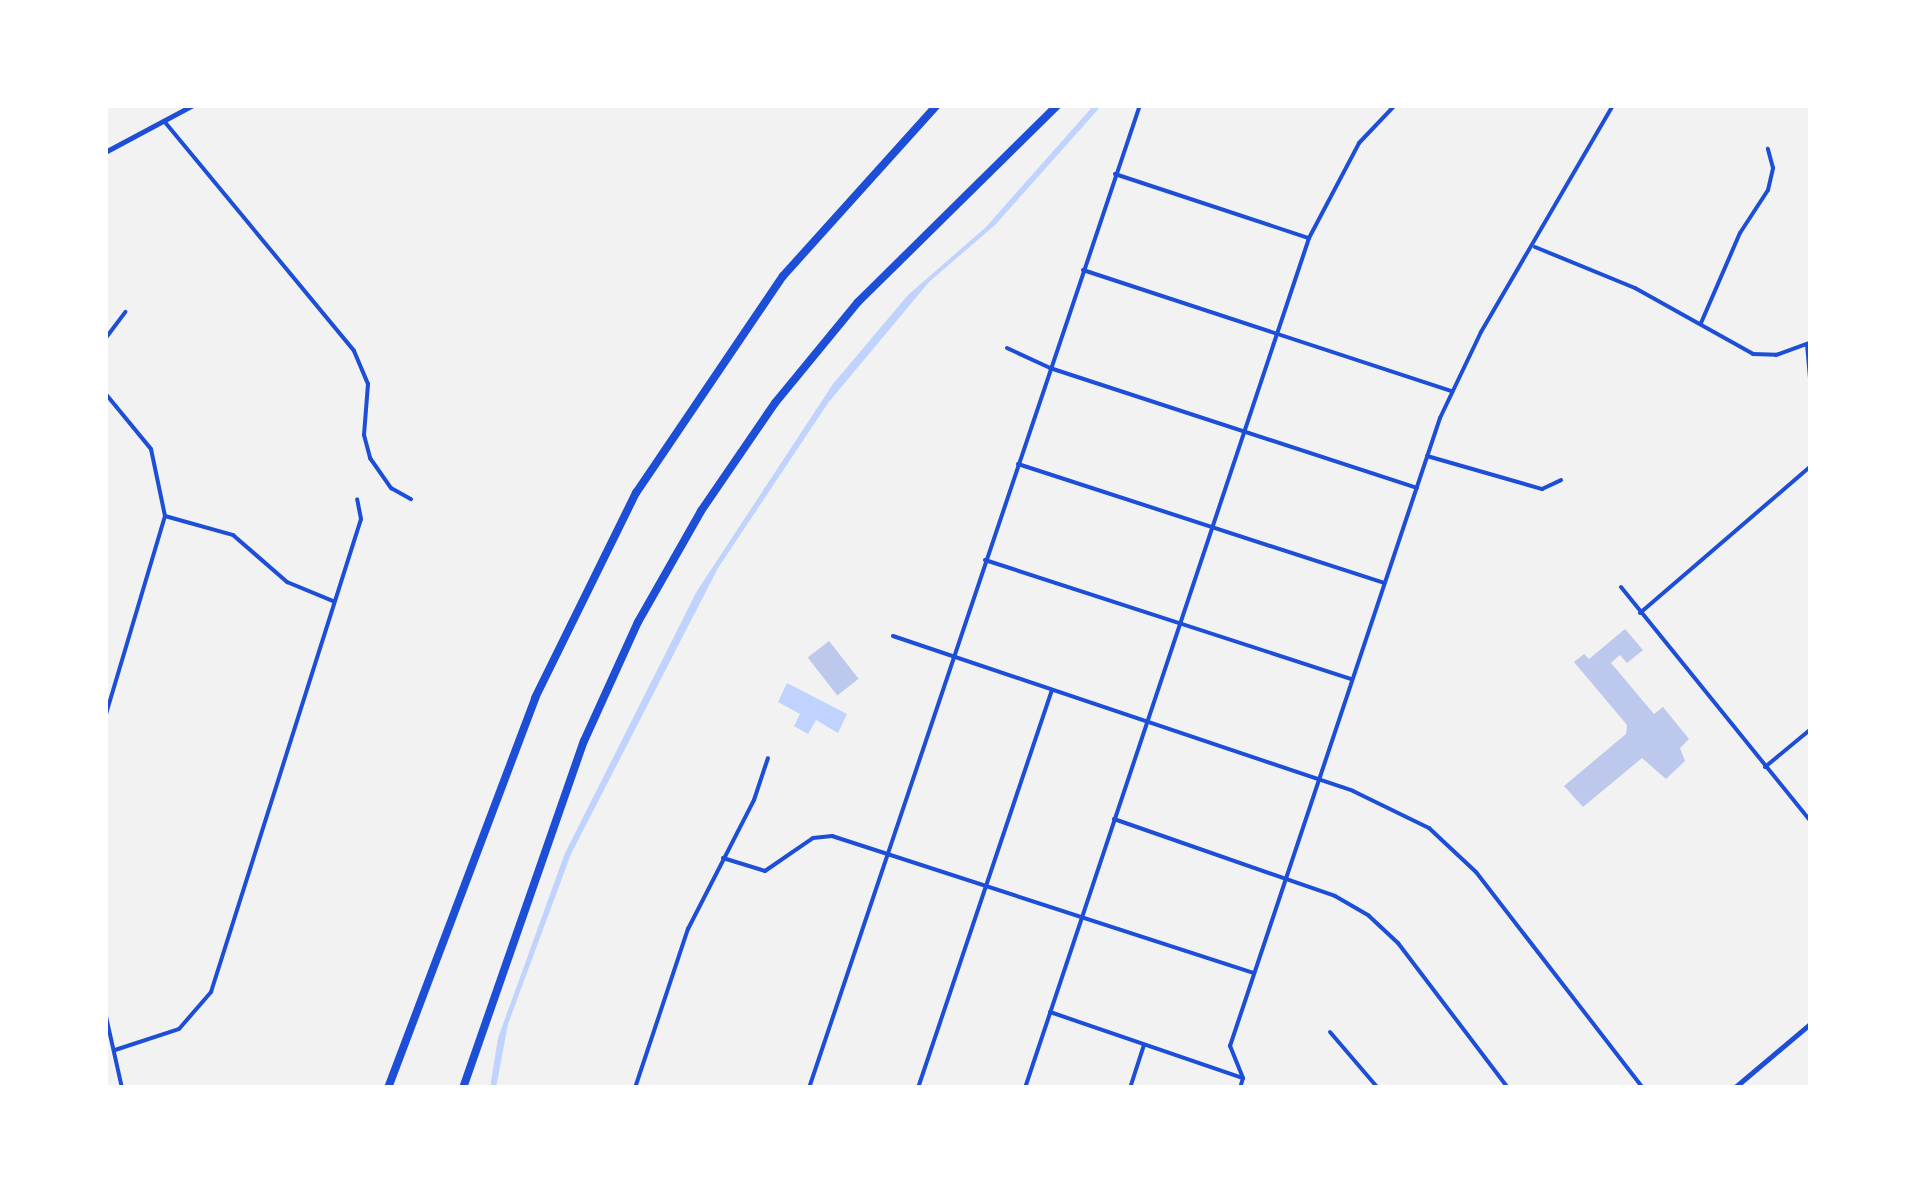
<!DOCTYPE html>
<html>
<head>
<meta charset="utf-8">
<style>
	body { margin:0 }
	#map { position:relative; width:1916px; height:1193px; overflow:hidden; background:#f2f2f2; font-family:Helvetica,sans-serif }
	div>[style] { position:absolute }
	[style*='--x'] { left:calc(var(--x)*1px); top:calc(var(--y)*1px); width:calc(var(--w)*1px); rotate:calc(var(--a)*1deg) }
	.water>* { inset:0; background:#bfd3fe }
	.building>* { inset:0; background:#bdc9ec; transform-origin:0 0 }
	.minor>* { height:4px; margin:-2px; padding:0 2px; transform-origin:2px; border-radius:2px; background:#1d4ed8 }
	.tertiary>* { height:5px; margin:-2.5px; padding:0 2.5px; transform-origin:2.5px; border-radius:2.5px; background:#1d4ed8 }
	.secondary>* { height:5px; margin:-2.5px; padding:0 2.5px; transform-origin:2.5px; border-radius:2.5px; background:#1d4ed8 }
	.motorway>* { height:8px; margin:-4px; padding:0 4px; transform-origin:4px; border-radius:4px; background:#1d4ed8 }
	span { translate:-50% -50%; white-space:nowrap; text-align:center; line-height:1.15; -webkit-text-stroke:8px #fff; paint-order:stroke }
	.frame { position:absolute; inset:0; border:108px solid #fff; pointer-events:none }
</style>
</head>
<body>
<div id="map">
	<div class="water">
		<i style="clip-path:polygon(1094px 105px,1102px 105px,995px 225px,929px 282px,828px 403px,718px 568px,571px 854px,508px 1024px,496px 1088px,490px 1088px,498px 1038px,565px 853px,697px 591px,833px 384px,908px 295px,986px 227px)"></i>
		<i style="clip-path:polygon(787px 683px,847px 714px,838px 733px,816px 720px,808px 734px,794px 726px,800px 714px,778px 702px)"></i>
	</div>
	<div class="building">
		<i style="clip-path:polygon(1625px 629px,1643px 650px,1627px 663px,1620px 655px,1611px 663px,1654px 714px,1663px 707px,1689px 739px,1680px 748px,1685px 761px,1666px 779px,1642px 758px,1583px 807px,1564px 786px,1626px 734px,1627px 725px,1574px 662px,1584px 654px,1589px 659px)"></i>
		<i style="left:829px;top:641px;width:48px;height:27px;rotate:52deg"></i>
	</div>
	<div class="minor">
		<i style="--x:164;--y:121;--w:298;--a:50.4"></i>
		<i style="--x:354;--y:351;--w:36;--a:67"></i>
		<i style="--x:368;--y:384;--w:51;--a:94.5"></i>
		<i style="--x:364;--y:435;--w:24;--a:75"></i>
		<i style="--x:370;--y:458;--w:37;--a:55"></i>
		<i style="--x:391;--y:488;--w:23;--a:29"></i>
		<i style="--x:1115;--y:174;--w:204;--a:18.3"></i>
		<i style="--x:1535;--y:247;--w:108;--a:22.3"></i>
		<i style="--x:1635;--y:288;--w:135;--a:29.2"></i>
		<i style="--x:1753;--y:354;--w:23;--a:2"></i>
		<i style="--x:1776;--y:355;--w:37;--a:-20"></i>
		<i style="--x:1083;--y:270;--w:388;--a:18.2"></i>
		<i style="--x:1701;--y:323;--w:98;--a:-66.6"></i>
		<i style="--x:1740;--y:233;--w:51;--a:-56.9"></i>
		<i style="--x:1768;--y:190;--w:23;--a:-77"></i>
		<i style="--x:1773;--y:168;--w:20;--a:-105"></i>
		<i style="--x:105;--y:339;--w:34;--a:-53"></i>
		<i style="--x:1807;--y:344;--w:46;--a:85"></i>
		<i style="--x:1007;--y:348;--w:47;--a:24.9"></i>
		<i style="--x:1050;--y:368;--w:386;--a:18.1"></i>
		<i style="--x:105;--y:393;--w:72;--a:50.6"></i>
		<i style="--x:151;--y:449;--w:68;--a:78.2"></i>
		<i style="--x:165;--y:516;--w:210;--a:106.6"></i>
		<i style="--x:1427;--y:456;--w:120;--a:16"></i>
		<i style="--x:1542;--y:489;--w:21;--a:-25"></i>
		<i style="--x:1018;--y:464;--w:385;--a:18"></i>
		<i style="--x:165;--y:516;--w:71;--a:15.6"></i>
		<i style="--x:233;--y:535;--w:72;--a:41"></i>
		<i style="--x:287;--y:582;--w:50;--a:22.4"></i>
		<i style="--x:985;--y:560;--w:386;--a:18"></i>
		<i style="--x:1621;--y:587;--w:302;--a:51"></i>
		<i style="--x:1640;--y:613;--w:225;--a:-40.7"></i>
		<i style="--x:893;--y:636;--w:485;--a:18.6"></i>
		<i style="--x:1353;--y:791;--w:85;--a:26"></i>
		<i style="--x:1429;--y:828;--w:64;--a:43.1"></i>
		<i style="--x:1476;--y:872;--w:273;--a:52.3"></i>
		<i style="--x:1765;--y:767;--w:60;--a:-39.6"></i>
		<i style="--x:1114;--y:819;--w:234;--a:19.2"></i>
		<i style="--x:1335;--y:896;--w:39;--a:30"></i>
		<i style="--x:1369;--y:916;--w:40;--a:43"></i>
		<i style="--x:1398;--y:943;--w:182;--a:52.8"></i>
		<i style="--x:723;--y:858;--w:44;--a:17.2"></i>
		<i style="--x:765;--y:871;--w:58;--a:-34.5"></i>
		<i style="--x:813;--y:838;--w:19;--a:-6"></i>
		<i style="--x:832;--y:836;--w:443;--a:18"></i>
		<i style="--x:105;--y:1012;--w:78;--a:77.4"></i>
		<i style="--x:1050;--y:1012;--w:204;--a:18.9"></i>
		<i style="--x:1330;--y:1032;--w:74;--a:49.4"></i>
		<i style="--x:115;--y:1050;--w:67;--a:-18.2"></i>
		<i style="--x:179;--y:1029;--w:49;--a:-49.1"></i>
		<i style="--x:211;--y:992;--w:496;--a:-72.4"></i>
		<i style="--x:361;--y:519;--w:20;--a:-101"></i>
		<i style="--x:635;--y:1088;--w:168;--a:-71.6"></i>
		<i style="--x:688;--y:929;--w:145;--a:-62.9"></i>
		<i style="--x:754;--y:800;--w:44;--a:-71.6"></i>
		<i style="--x:809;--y:1088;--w:1037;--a:-71.39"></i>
		<i style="--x:918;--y:1088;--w:420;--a:-71.4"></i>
		<i style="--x:1025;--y:1088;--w:896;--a:-71.52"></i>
		<i style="--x:1309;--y:238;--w:107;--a:-62.2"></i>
		<i style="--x:1359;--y:143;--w:52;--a:-46.5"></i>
		<i style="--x:1130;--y:1088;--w:45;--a:-72"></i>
		<i style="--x:1240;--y:1088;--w:10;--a:-73"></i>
		<i style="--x:1243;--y:1078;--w:35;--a:-112"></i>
		<i style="--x:1230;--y:1046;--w:662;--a:-71.51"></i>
		<i style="--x:1440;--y:418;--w:95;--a:-64.5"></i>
		<i style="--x:1481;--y:332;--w:263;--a:-59.8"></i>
	</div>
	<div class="tertiary">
		<i style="--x:1734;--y:1088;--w:101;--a:-40.2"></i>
	</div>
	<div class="secondary">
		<i style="--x:105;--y:152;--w:100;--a:-28.1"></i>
	</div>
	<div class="motorway">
		<i style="--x:388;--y:1088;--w:417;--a:-69.3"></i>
		<i style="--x:535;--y:698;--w:229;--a:-63.8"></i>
		<i style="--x:636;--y:493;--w:262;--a:-55.9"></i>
		<i style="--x:783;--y:276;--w:230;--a:-48"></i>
		<i style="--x:463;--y:1088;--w:367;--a:-70.8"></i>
		<i style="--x:584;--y:741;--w:131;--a:-65.6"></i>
		<i style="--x:638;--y:622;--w:128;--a:-60.4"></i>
		<i style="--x:701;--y:511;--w:131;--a:-55.6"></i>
		<i style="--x:775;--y:403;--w:131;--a:-50.6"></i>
		<i style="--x:858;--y:302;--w:281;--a:-44.6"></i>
	</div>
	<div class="frame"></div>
</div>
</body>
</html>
